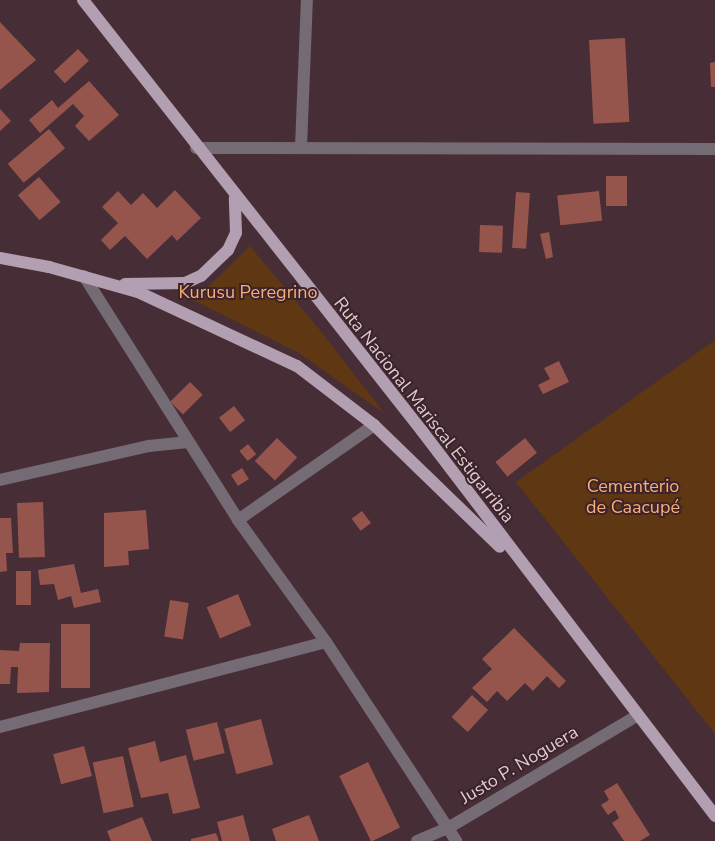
<!DOCTYPE html>
<html>
<head>
<meta charset="utf-8">
<style>
	body { margin:0 }
	#map { position:relative; width:715px; height:841px; overflow:hidden; background:#472d36; font-family:"Nunito Sans",sans-serif }
	div>[style] { position:absolute }
	[style*='--x'] { left:calc(var(--x)*1px); top:calc(var(--y)*1px); width:calc(var(--w)*1px); rotate:calc(var(--a)*1deg) }
	.green>* { inset:0; background:#5f3713 }
	.building>* { inset:0; background:#95554d; transform-origin:0 0 }
	.minor>* { height:12px; margin:-6px; padding:0 6px; transform-origin:6px; border-radius:6px; background:#756b74 }
	.major>* { height:12px; margin:-6px; padding:0 6px; transform-origin:6px; border-radius:6px; background:#b39fb2 }
	span { translate:-50% -50%; white-space:nowrap; text-align:center; line-height:1.15; -webkit-text-stroke:4px #3c232c; paint-order:stroke }
	.park-label { font-size:18px; color:#f9ae73 }
	.street-label { font-size:18px; color:#dfcdd2 }
</style>
</head>
<body>
<div id="map">
	<div class="green">
		<i style="clip-path:polygon(250px 246px,319px 329px,385px 414px,299px 353px,183px 295px,209px 286px)"></i>
		<i style="clip-path:polygon(715px 340px,715px 734px,516px 482px)"></i>
	</div>
	<div class="building">
		<i style="clip-path:polygon(0 22px,36px 60px,0 90px)"></i>
		<i style="left:625px;top:38px;width:84px;height:36px;rotate:87deg"></i>
		<i style="left:78px;top:49px;width:16px;height:33px;rotate:47deg"></i>
		<i style="clip-path:polygon(715px 62px,715px 87px,711px 87px,710px 63px)"></i>
		<i style="clip-path:polygon(89px 81px,119px 115px,89px 141px,75px 126px,84px 116px,73px 104px,40px 133px,29px 120px,52px 100px,58px 108px)"></i>
		<i style="clip-path:polygon(0 109px,11px 121px,0 131px)"></i>
		<i style="left:49px;top:129px;width:25px;height:54px;rotate:50deg"></i>
		<i style="left:606px;top:176px;width:21px;height:30px"></i>
		<i style="left:39px;top:177px;width:33px;height:28px;rotate:49deg"></i>
		<i style="clip-path:polygon(175px 190px,201px 218px,177px 241px,172px 235px,147px 259px,125px 236px,110px 250px,101px 240px,118px 223px,102px 207px,118px 191px,131px 205px,143px 193px,157px 208px)"></i>
		<i style="left:599px;top:191px;width:30px;height:42px;rotate:84deg"></i>
		<i style="left:516px;top:192px;width:14px;height:56px;rotate:4deg"></i>
		<i style="left:480px;top:225px;width:23px;height:27px;rotate:2deg"></i>
		<i style="clip-path:polygon(549px 232px,553px 257px,546px 259px,540px 234px)"></i>
		<i style="clip-path:polygon(559px 361px,569px 382px,543px 394px,538px 385px,550px 379px,544px 368px)"></i>
		<i style="left:190px;top:382px;width:18px;height:28px;rotate:45deg"></i>
		<i style="left:234px;top:406px;width:18px;height:19px;rotate:52deg"></i>
		<i style="left:277px;top:438px;width:28px;height:32px;rotate:44deg"></i>
		<i style="left:525px;top:438px;width:19px;height:38px;rotate:51deg"></i>
		<i style="left:248px;top:444px;width:13px;height:11px;rotate:51deg"></i>
		<i style="left:242px;top:468px;width:13px;height:13px;rotate:58deg"></i>
		<i style="left:43px;top:502px;width:55px;height:26px;rotate:88deg"></i>
		<i style="clip-path:polygon(146px 510px,149px 549px,128px 551px,129px 565px,104px 567px,104px 513px)"></i>
		<i style="left:362px;top:511px;width:15px;height:13px;rotate:53deg"></i>
		<i style="clip-path:polygon(0 518px,11px 518px,13px 553px,6px 553px,7px 571px,0 572px)"></i>
		<i style="clip-path:polygon(74px 564px,81px 593px,98px 589px,101px 602px,74px 608px,71px 596px,58px 600px,54px 584px,40px 585px,38px 570px)"></i>
		<i style="left:16px;top:571px;width:15px;height:34px"></i>
		<i style="left:238px;top:594px;width:34px;height:34px;rotate:67deg"></i>
		<i style="left:170px;top:600px;width:19px;height:37px;rotate:9deg"></i>
		<i style="left:61px;top:624px;width:29px;height:64px"></i>
		<i style="clip-path:polygon(514px 628px,566px 681px,559px 688px,547px 676px,533px 691px,525px 683px,507px 701px,497px 691px,487px 702px,472px 688px,492px 669px,482px 659px)"></i>
		<i style="clip-path:polygon(20px 643px,50px 643px,49px 692px,17px 693px,18px 667px,11px 667px,10px 684px,0 684px,0 650px,19px 651px)"></i>
		<i style="left:472px;top:695px;width:22px;height:30px;rotate:43deg"></i>
		<i style="left:261px;top:719px;width:47px;height:38px;rotate:75deg"></i>
		<i style="left:217px;top:722px;width:32px;height:32px;rotate:76deg"></i>
		<i style="clip-path:polygon(155px 741px,160px 762px,186px 755px,200px 808px,173px 814px,168px 793px,141px 798px,128px 748px)"></i>
		<i style="left:84px;top:746px;width:31px;height:32px;rotate:75deg"></i>
		<i style="left:123px;top:756px;width:52px;height:31px;rotate:78deg"></i>
		<i style="left:368px;top:762px;width:73px;height:32px;rotate:64deg"></i>
		<i style="clip-path:polygon(617px 783px,650px 835px,640px 841px,624px 841px,612px 823px,619px 818px,615px 810px,608px 815px,601px 805px,609px 800px,604px 791px)"></i>
		<i style="clip-path:polygon(243px 815px,250px 841px,222px 841px,217px 822px)"></i>
		<i style="clip-path:polygon(309px 815px,319px 841px,276px 841px,272px 829px)"></i>
		<i style="clip-path:polygon(142px 817px,152px 841px,111px 841px,107px 831px)"></i>
		<i style="clip-path:polygon(216px 833px,219px 841px,191px 841px,191px 839px)"></i>
	</div>
	<div class="minor">
		<i style="--x:301;--y:147;--w:147;--a:-87.7"></i>
		<i style="--x:196;--y:148;--w:519;--a:0.11"></i>
		<i style="--x:84;--y:276;--w:289;--a:57.7"></i>
		<i style="--x:238;--y:520;--w:150;--a:54.2"></i>
		<i style="--x:326;--y:642;--w:238;--a:56.8"></i>
		<i style="--x:0;--y:480;--w:153;--a:-12.9"></i>
		<i style="--x:149;--y:446;--w:39;--a:-6"></i>
		<i style="--x:238;--y:520;--w:166;--a:-34.9"></i>
		<i style="--x:0;--y:727;--w:337;--a:-14.6"></i>
		<i style="--x:417;--y:841;--w:34;--a:-23"></i>
		<i style="--x:448;--y:828;--w:220;--a:-30.7"></i>
	</div>
	<div class="major">
		<i style="--x:83;--y:0;--w:548;--a:51.81"></i>
		<i style="--x:422;--y:431;--w:484;--a:52.7"></i>
		<i style="--x:0;--y:258;--w:50;--a:10.4"></i>
		<i style="--x:49;--y:267;--w:92;--a:15.7"></i>
		<i style="--x:138;--y:292;--w:175;--a:25"></i>
		<i style="--x:297;--y:366;--w:97;--a:37.5"></i>
		<i style="--x:374;--y:425;--w:175;--a:44.1"></i>
		<i style="--x:125;--y:284;--w:60;--a:-1"></i>
		<i style="--x:185;--y:283;--w:17;--a:-24"></i>
		<i style="--x:201;--y:276;--w:37;--a:-44"></i>
		<i style="--x:228;--y:250;--w:19;--a:-65"></i>
		<i style="--x:236;--y:233;--w:35;--a:-92"></i>
	</div>
	<div class="park-label">
		<span style="left:248px;top:292px">Kurusu Peregrino</span>
		<span style="left:633px;top:497px">Cementerio<br>de Caacupé</span>
	</div>
	<div class="street-label">
		<span style="left:424px;top:410px;rotate:52deg">Ruta Nacional Mariscal Estigarribia</span>
		<span style="left:519px;top:765px;rotate:-31deg">Justo P. Noguera</span>
	</div>
</div>
</body>
</html>
